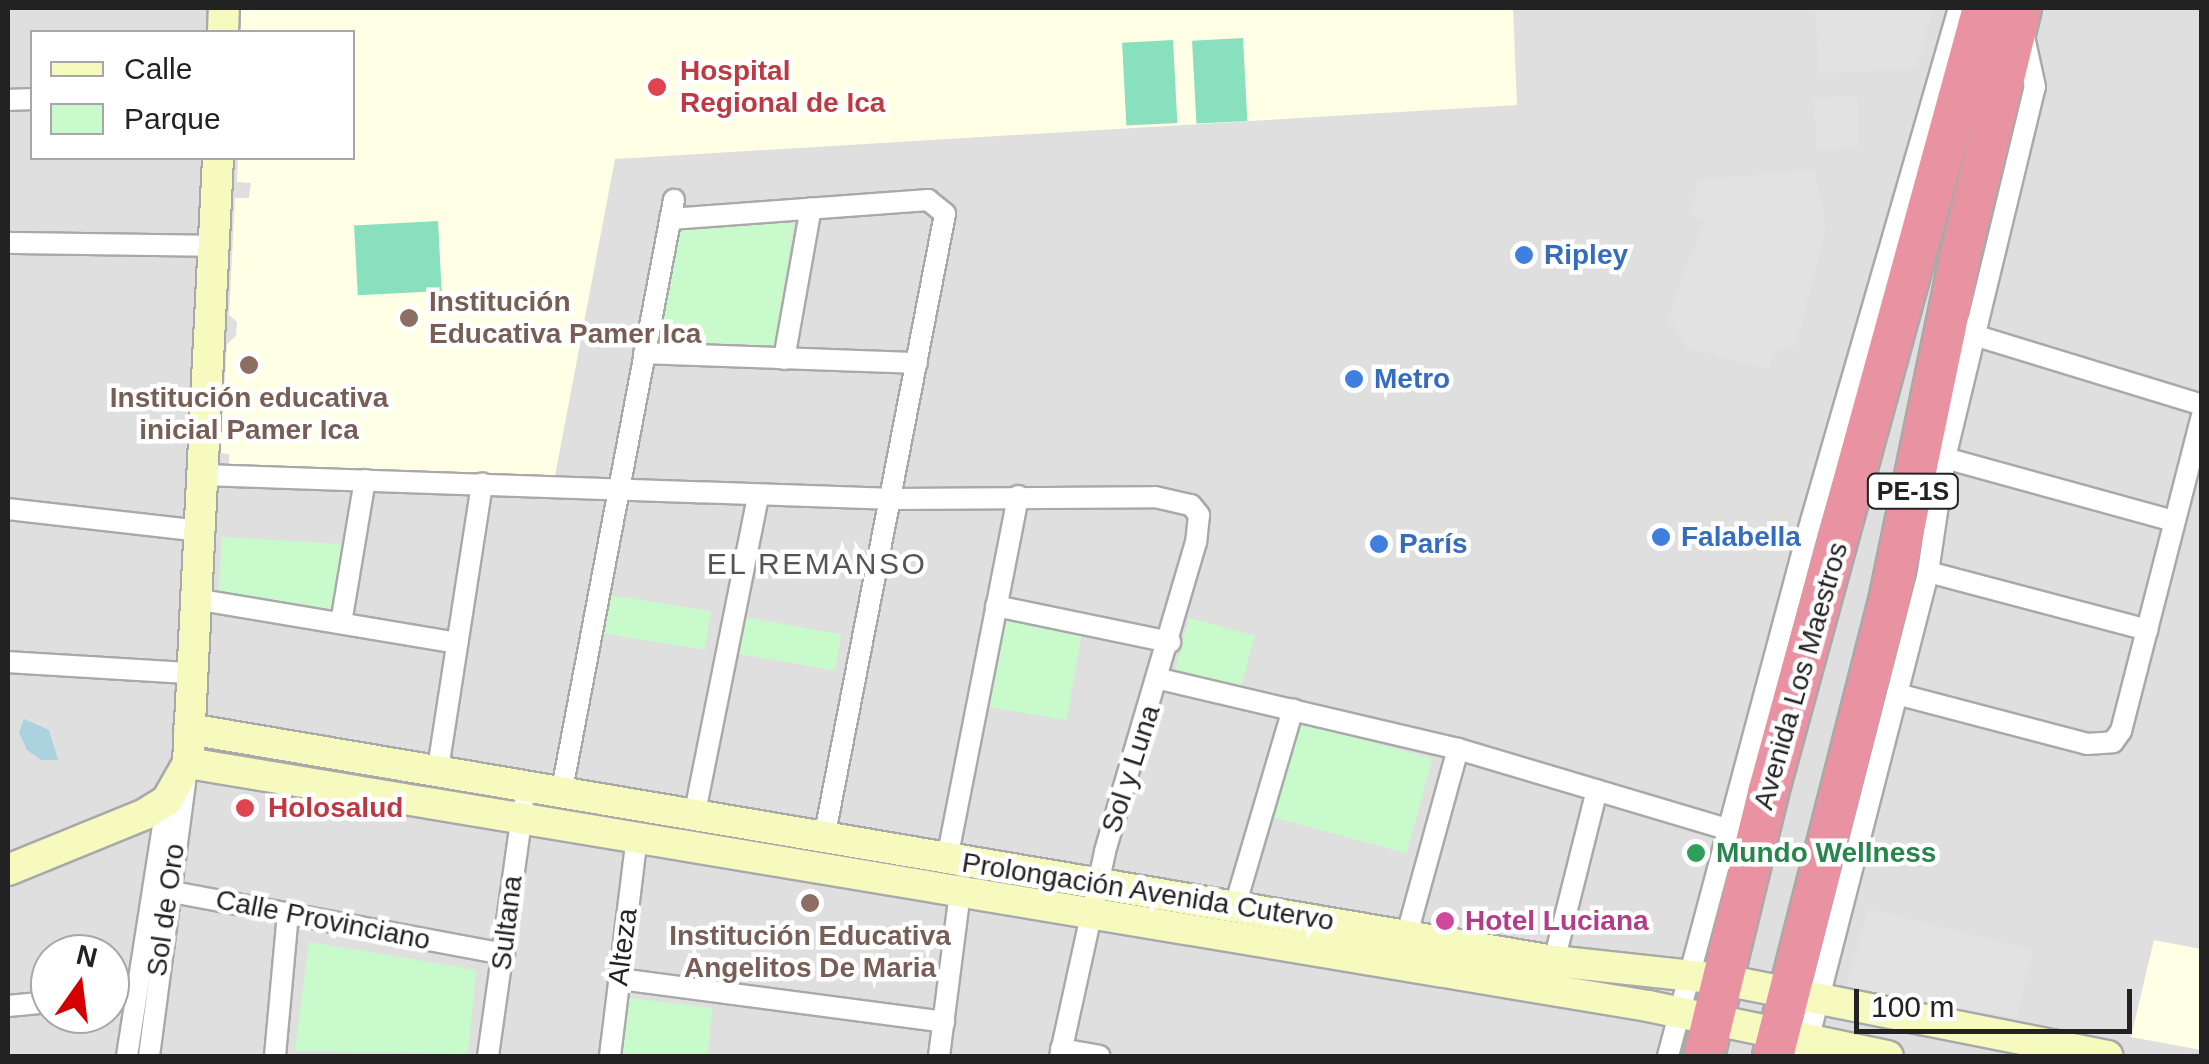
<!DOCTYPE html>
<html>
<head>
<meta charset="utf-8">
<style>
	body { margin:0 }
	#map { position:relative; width:2209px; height:1064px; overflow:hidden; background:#f2efe9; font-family:Helvetica,sans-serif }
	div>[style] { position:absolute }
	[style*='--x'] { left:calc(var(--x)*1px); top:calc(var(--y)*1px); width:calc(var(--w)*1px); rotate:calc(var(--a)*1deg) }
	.residential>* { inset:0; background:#e0dfdf }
	.education>* { inset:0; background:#ffffe5 }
	.park>* { inset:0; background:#c8facc; transform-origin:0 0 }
	.pitch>* { inset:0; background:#88e0be; transform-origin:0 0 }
	.parking>* { inset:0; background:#e2e2e2; transform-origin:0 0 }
	.water>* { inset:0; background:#aad3df }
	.roads { filter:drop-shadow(2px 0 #a9a9a9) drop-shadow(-2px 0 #a9a9a9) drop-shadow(0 2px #a9a9a9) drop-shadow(0 -2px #a9a9a9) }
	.street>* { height:20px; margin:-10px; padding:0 10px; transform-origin:10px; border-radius:10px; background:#fff }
	.secondary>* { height:30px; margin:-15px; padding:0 15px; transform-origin:15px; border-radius:15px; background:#f7fabf }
	.highway>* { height:40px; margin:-20px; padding:0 20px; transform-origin:20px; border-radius:20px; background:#e892a2 }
	.dots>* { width:28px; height:28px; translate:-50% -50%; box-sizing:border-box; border:5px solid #fff; border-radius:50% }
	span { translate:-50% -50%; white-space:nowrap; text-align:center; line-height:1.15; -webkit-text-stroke:9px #fff; paint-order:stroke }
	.shield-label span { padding:2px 8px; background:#fff; border:2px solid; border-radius:8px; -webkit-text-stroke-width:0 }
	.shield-label { font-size:25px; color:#222; font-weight:700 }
	.health-label { font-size:28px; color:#be3a42; font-weight:700 }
	.left { translate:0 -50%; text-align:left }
	.shop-label { font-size:28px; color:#366cbe; font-weight:700 }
	.education-label { font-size:28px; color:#785e54; font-weight:700 }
	.street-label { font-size:28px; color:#222 }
	.leisure-label { font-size:28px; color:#27864d; font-weight:700 }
	.hotel-label { font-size:28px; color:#b23c85; font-weight:700 }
	.neighbourhood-label { font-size:30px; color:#555; letter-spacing:2.5px }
	.frame { position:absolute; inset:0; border:10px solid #222; pointer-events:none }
	.legend { position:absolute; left:30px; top:30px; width:325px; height:130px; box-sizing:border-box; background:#fff; border:2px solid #a7a7a7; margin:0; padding:12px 18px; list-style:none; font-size:30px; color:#222 }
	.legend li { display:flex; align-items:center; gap:20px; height:50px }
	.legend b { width:50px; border:2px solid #a7a7a7 }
	.north { position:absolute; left:30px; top:934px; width:100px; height:100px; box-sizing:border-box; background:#fff; border:2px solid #a7a7a7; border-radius:50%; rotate:14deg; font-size:28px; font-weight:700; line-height:40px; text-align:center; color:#222 }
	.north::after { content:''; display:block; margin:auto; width:35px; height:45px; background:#d40000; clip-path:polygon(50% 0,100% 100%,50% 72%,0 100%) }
	.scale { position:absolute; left:1854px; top:989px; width:278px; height:45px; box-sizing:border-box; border:5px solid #222; border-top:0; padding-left:12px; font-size:30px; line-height:35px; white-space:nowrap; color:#222; -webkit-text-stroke:8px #fff; paint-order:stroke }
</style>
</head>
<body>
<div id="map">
	<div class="residential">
		<i style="clip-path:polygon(evenodd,8px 8px,2201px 8px,2201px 1056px,8px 1056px,8px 8px,32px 32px,352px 32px,352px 158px,32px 158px,32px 32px,8px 8px,50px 954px,110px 954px,110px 1014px,50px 1014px,50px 954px)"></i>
	</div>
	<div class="education">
		<i style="clip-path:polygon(241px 8px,1513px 8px,1517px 105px,615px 159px,554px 481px,229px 471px,229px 454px,220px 453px,227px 344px,236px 336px,237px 322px,229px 315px,235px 198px,249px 198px,251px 183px,237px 182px,238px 158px,352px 158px,352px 32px,241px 32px)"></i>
		<i style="clip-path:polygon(2154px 940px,2201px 949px,2201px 1050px,2131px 1037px)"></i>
	</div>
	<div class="park">
		<i style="clip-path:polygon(794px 222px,774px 349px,650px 342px,672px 230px)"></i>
		<i style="clip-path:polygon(222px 537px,342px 544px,330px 614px,218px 598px)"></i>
		<i style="left:609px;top:595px;width:103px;height:39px;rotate:9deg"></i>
		<i style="left:738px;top:616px;width:105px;height:37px;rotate:10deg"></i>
		<i style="left:1189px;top:618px;width:68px;height:53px;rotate:15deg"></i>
		<i style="left:998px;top:619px;width:85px;height:88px;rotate:10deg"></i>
		<i style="left:1296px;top:722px;width:141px;height:98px;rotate:15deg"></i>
		<i style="clip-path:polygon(309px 942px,476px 970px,468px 1054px,295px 1051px)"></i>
		<i style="clip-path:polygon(623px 997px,712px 1008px,708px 1056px,616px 1056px)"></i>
	</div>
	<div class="pitch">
		<i style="left:1243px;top:38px;width:83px;height:51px;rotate:87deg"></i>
		<i style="left:1173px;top:40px;width:83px;height:51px;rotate:87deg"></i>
		<i style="left:438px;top:221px;width:70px;height:84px;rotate:87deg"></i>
	</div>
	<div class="parking">
		<i style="clip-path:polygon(1815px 8px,1933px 8px,1917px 68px,1819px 74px)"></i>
		<i style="left:1857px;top:96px;width:51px;height:43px;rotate:87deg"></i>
		<i style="clip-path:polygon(1815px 170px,1826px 228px,1796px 346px,1774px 349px,1769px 369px,1688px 348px,1668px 319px,1704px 220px,1690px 216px,1699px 180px)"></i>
		<i style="clip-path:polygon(1868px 909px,2032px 950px,2017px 1018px,1845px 988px)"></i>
	</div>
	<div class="water">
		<i style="clip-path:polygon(24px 719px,49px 730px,58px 760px,41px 760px,27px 750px,19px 733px)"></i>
	</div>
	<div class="roads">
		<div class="street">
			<i style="--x:8;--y:100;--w:24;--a:-2"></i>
			<i style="--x:670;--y:219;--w:259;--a:-4.2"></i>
			<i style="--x:928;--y:200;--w:22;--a:39"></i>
			<i style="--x:945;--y:214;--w:636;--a:100.97"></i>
			<i style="--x:8;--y:243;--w:205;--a:0.8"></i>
			<i style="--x:1972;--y:327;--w:10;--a:61"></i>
			<i style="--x:1977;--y:336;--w:235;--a:17"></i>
			<i style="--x:644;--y:353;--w:273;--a:2.1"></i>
			<i style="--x:784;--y:359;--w:153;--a:-79.9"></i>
			<i style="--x:1945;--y:458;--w:237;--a:15.4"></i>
			<i style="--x:203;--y:475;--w:692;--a:1.99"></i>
			<i style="--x:895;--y:499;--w:260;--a:-0.4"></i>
			<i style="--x:1155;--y:497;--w:37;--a:13"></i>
			<i style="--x:1191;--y:505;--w:13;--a:51"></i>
			<i style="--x:1199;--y:515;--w:27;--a:96"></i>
			<i style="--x:1196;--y:542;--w:323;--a:106.4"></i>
			<i style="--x:1105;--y:852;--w:209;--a:102.4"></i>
			<i style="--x:8;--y:509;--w:193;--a:6.5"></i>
			<i style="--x:1928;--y:572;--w:227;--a:14.8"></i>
			<i style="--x:195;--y:599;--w:266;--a:9.5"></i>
			<i style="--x:996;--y:606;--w:178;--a:11.7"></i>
			<i style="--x:341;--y:623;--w:145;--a:-80.5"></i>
			<i style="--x:8;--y:662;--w:182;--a:3.5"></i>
			<i style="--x:1160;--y:679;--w:306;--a:13.2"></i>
			<i style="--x:1458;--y:749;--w:283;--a:16.6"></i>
			<i style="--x:1897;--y:694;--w:196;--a:14.7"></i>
			<i style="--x:2087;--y:744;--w:26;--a:-4"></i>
			<i style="--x:2113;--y:742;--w:14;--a:-54"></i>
			<i style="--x:2121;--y:731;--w:325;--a:-75.6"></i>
			<i style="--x:437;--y:775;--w:295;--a:-81.2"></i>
			<i style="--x:561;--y:795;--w:606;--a:-79.25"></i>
			<i style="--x:694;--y:817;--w:327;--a:-78.7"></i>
			<i style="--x:947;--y:859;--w:370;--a:-78.9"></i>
			<i style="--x:167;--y:891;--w:343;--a:10.6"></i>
			<i style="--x:1235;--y:906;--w:205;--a:-73.6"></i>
			<i style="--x:1407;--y:934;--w:192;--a:-74.6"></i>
			<i style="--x:1554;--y:961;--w:176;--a:-75.9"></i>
			<i style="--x:619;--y:979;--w:328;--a:7.5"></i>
			<i style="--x:110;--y:997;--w:24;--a:-5"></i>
			<i style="--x:8;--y:1006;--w:42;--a:-5.4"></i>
			<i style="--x:1061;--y:1049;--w:39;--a:10"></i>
			<i style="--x:127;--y:1056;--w:259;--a:-81.1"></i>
			<i style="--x:149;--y:1056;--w:277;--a:-82.5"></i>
			<i style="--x:275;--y:1056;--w:144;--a:-84.8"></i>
			<i style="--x:488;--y:1056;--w:252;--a:-82"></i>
			<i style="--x:610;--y:1056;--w:221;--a:-83"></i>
			<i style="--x:939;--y:1056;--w:166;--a:-82.7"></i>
			<i style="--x:1668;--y:1056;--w:539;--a:-75.06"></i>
			<i style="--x:1807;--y:535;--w:548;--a:-73.91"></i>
			<i style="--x:1804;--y:1056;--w:500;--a:-75.6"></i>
			<i style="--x:1928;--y:572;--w:115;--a:-81.5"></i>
			<i style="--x:1945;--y:458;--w:382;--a:-76.4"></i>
			<i style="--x:2035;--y:87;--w:56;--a:-102.3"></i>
		</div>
		<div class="secondary">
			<i style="--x:223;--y:32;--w:24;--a:-88"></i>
			<i style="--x:189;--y:729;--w:1385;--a:9.65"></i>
			<i style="--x:1554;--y:961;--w:166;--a:6.2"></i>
			<i style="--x:1719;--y:979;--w:396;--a:11.2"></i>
			<i style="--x:188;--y:763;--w:1480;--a:9.45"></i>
			<i style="--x:1648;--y:1006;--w:245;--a:11.8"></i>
			<i style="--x:8;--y:870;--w:148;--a:-22.2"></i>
			<i style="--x:145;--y:814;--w:26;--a:-32"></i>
			<i style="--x:167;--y:800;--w:43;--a:-60.4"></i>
			<i style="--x:188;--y:763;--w:606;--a:-87.16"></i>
		</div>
		<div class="highway">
			<i style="--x:1704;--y:1056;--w:271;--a:-76.3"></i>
			<i style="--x:1768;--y:793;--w:814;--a:-74.68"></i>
			<i style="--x:1773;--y:1056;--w:470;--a:-75.7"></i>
			<i style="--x:1889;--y:601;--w:351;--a:-78.3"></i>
			<i style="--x:1960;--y:257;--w:256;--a:-76.2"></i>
		</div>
	</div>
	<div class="dots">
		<i style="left:657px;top:87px;background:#e0444e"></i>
		<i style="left:1524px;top:255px;background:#3f7fe0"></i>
		<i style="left:409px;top:318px;background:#8d6e63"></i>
		<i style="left:249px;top:365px;background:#8d6e63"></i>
		<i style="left:1354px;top:379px;background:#3f7fe0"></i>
		<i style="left:1661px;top:537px;background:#3f7fe0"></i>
		<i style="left:1379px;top:544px;background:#3f7fe0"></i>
		<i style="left:245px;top:808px;background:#e0444e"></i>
		<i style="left:1696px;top:853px;background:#2e9e5b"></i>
		<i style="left:810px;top:903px;background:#8d6e63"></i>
		<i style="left:1445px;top:921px;background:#d1479c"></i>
	</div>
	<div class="shield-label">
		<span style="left:1913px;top:491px">PE-1S</span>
	</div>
	<div class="health-label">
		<span class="left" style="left:680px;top:87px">Hospital<br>Regional de Ica</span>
		<span class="left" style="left:268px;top:808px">Holosalud</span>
	</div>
	<div class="shop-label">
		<span class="left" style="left:1544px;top:255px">Ripley</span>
		<span class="left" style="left:1374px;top:379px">Metro</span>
		<span class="left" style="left:1681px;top:537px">Falabella</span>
		<span class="left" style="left:1399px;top:544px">París</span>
	</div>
	<div class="education-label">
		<span class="left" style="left:429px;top:318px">Institución<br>Educativa Pamer Ica</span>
		<span style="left:249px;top:414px">Institución educativa<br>inicial Pamer Ica</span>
		<span style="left:810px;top:952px">Institución Educativa<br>Angelitos De Maria</span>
	</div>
	<div class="street-label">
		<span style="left:1801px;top:676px;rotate:-74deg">Avenida Los Maestros</span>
		<span style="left:1131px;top:769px;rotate:-72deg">Sol y Luna</span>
		<span style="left:1148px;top:892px;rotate:9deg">Prolongación Avenida Cutervo</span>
		<span style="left:166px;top:910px;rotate:-82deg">Sol de Oro</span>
		<span style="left:323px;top:920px;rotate:11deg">Calle Provinciano</span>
		<span style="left:507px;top:923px;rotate:-83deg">Sultana</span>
		<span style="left:623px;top:947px;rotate:-83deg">Alteza</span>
	</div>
	<div class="leisure-label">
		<span class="left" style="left:1716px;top:853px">Mundo Wellness</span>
	</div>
	<div class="hotel-label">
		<span class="left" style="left:1465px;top:921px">Hotel Luciana</span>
	</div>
	<div class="neighbourhood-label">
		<span style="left:817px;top:564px">EL REMANSO</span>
	</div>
	<div class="frame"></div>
	<ul class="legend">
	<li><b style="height:12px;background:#f7fabf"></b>Calle</li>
	<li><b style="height:28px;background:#c8facc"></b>Parque</li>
	</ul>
	<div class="north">N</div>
	<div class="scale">100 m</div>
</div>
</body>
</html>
